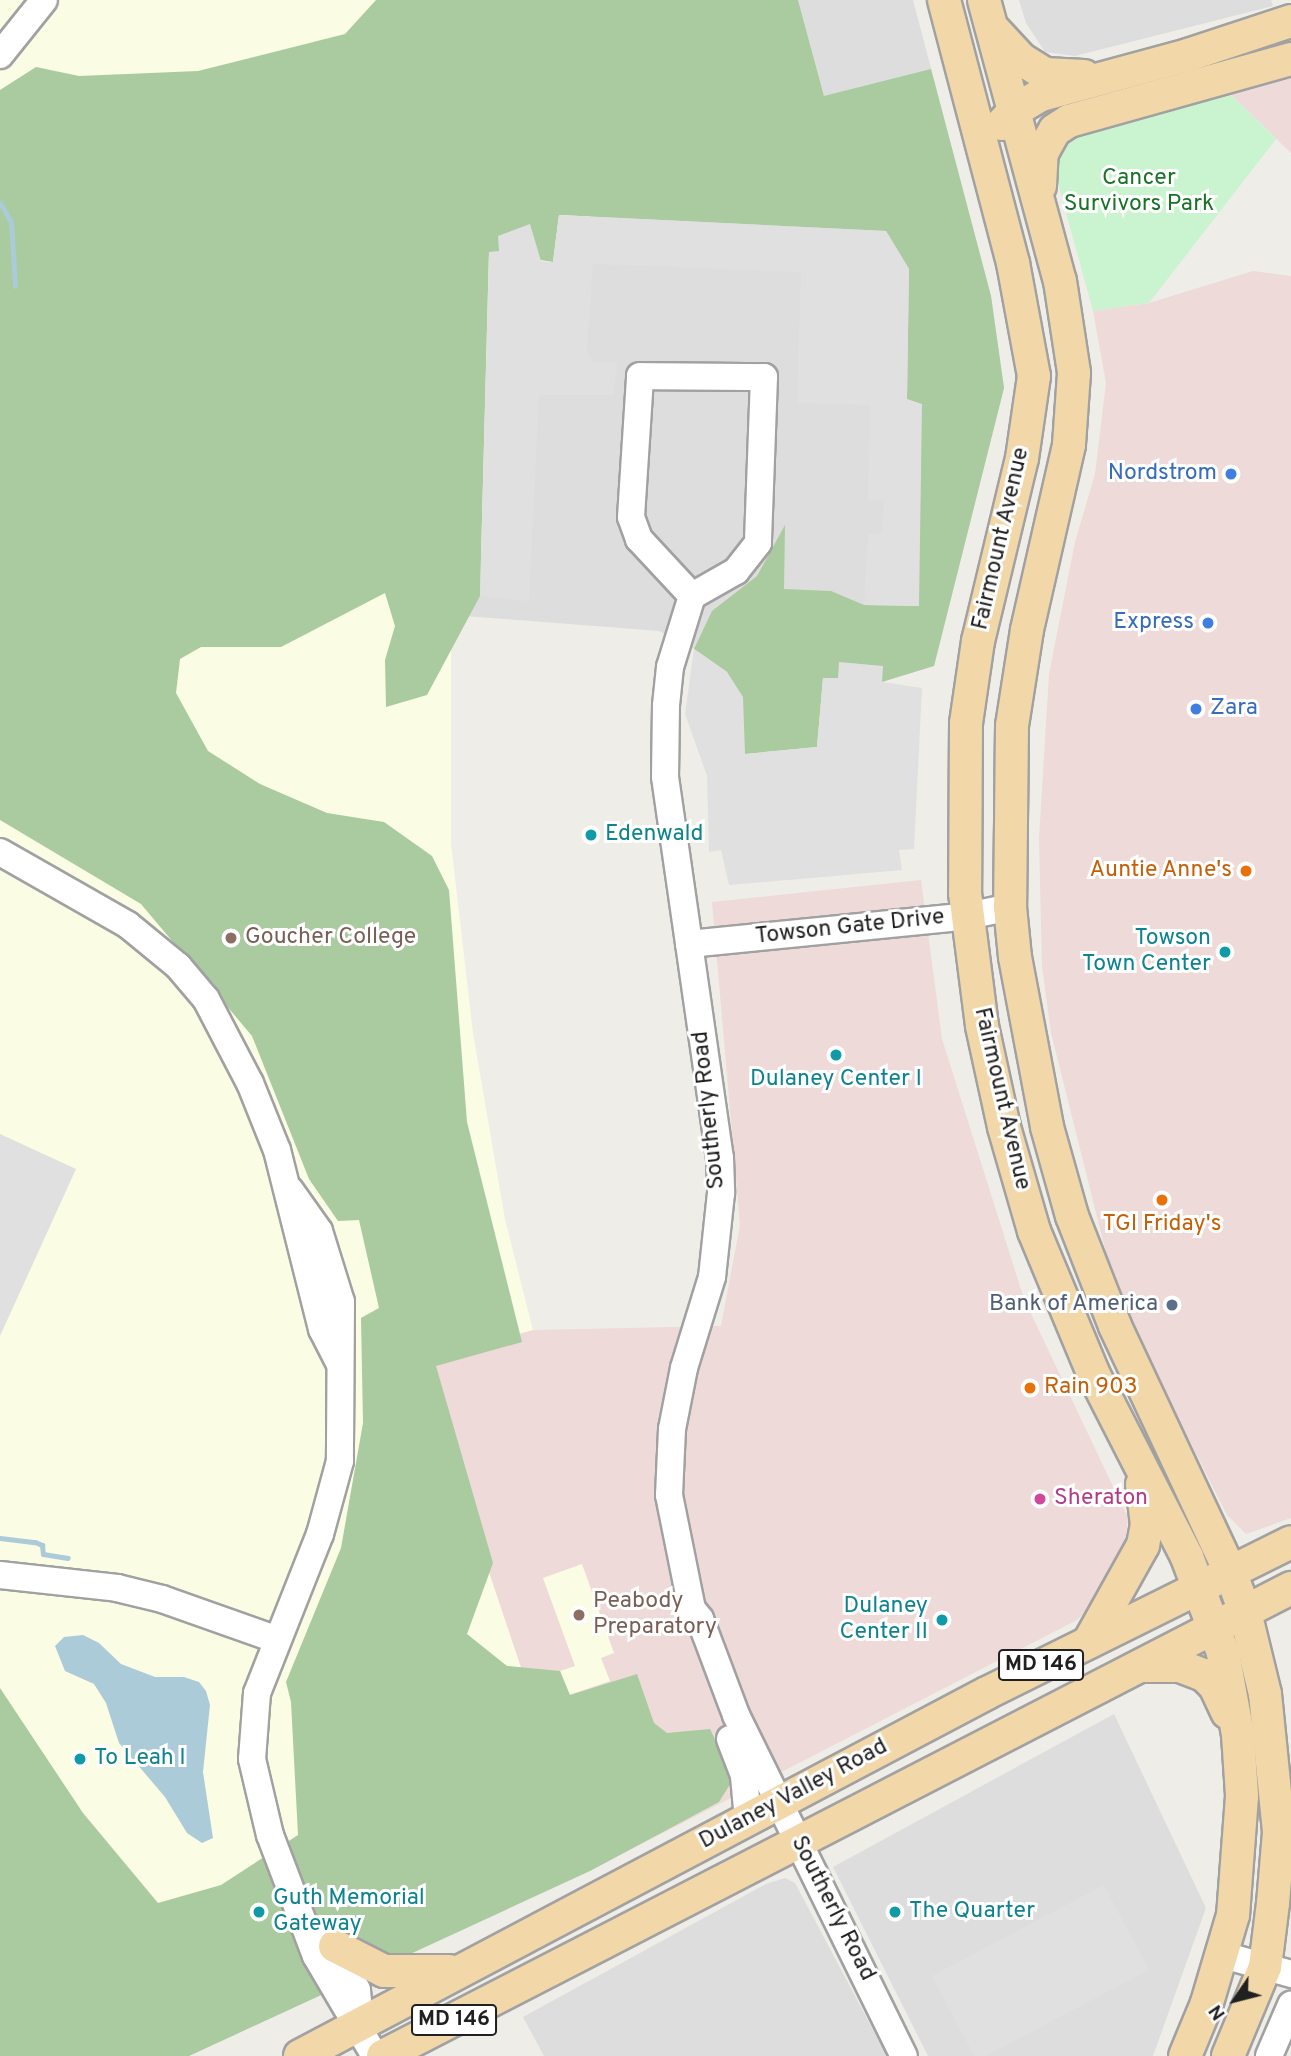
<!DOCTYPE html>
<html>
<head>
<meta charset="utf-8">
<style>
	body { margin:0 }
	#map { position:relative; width:1291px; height:2056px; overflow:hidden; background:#efede7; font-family:Overpass,sans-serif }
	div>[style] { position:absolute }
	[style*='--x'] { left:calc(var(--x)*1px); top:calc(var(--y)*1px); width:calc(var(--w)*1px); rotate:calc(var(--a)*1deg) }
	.residential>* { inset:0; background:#ddd }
	.commercial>* { inset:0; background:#eedad8 }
	.education>* { inset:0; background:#fafce3 }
	.forest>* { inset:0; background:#aacaa0 }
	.park>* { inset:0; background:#c9f4cf }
	.parking>* { inset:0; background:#e0e0e0 }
	.water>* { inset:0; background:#accbd8 }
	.stream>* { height:5px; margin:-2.5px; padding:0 2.5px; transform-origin:2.5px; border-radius:2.5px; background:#accbd8 }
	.roads { filter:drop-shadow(2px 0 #a1a1a1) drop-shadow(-2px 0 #a1a1a1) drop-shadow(0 2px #a1a1a1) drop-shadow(0 -2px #a1a1a1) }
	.minor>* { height:26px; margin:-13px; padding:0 13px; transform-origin:13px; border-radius:13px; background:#fff }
	.major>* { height:32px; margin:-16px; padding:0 16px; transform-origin:16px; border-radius:16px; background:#f2d7a9 }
	.dots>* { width:19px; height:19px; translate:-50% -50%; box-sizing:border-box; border:4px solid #fff; border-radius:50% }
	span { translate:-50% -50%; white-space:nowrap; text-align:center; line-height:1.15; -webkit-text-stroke:6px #fff; paint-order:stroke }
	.shield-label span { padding:2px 5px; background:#fff; border:2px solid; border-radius:5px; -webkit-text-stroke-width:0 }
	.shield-label { font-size:21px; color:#202020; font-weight:700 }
	.park-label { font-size:23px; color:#187325 }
	.shop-label { font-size:23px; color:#366cbe }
	.right { translate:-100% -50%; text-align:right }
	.left { translate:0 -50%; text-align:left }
	.street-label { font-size:23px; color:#202020 }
	.culture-label { font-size:23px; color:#0d838f }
	.food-label { font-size:23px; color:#c56008 }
	.education-label { font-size:23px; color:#785e54 }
	.service-label { font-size:23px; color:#4e5e75 }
	.hotel-label { font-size:23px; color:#b23c85 }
	.north { position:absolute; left:1200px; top:1965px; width:70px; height:70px; -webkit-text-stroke:5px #fff; paint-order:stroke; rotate:235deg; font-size:19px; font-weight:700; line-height:28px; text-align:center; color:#202020 }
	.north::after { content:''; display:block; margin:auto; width:24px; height:32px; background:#202020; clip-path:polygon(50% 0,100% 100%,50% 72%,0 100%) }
</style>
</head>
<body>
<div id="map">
	<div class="residential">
		<i style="clip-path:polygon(798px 0,913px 0,991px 296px,1004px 388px,934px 666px,694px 649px,659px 631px,452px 615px,471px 233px,824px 96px)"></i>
		<i style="clip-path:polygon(1019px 0,1271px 0,1273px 6px,1075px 56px,1045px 52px,1026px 23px)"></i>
		<i style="clip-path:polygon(1114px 1714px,1206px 1908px,1153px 2056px,928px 2056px,833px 1867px)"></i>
		<i style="clip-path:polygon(785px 1878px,795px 1883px,887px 2056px,544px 2056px,523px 2017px,766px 1884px)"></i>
	</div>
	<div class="commercial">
		<i style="clip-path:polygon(1291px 72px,1291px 153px,1225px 89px)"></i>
		<i style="clip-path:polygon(1253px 271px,1291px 276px,1291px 1518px,1246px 1534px,1227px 1515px,1144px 1351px,1111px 1273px,1051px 1033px,1042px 966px,1039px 839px,1049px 674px,1075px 542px,1095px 474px,1106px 383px,1093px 311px,1149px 303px)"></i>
		<i style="clip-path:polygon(921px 880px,942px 1039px,1024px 1299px,1128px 1518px,1124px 1551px,1103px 1595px,1077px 1620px,589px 1871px,418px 1361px,533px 1330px,721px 1326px,740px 1225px,712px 902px)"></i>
	</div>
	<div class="education">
		<i style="clip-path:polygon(0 0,798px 0,597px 196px,451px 642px,451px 843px,473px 1033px,505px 1219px,533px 1330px,418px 1361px,543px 1733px,189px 2056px,0 2056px)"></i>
		<i style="clip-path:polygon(582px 1564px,614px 1653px,601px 1658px,610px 1681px,569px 1695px,560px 1671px,575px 1666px,543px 1578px)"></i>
	</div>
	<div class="forest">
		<i style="clip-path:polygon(376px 0,798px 0,824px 96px,931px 69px,991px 296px,1004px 388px,934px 666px,882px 682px,823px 678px,817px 747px,745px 754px,727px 672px,694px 649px,712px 611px,757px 576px,785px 525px,784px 589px,831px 591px,864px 605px,919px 606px,907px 399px,909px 269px,886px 231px,559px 215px,553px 262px,489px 252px,480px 596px,427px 695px,386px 707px,385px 660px,395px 626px,385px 593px,281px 647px,201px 647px,180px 659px,176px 693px,208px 751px,260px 784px,327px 813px,384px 822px,432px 856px,449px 890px,467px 1122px,522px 1342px,436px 1366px,493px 1563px,467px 1634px,507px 1666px,560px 1671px,570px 1695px,637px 1674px,654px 1723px,667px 1733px,710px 1729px,734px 1778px,719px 1802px,590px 1871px,189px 2056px,0 2056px,0 1688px,83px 1813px,158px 1903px,221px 1885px,298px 1835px,291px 1702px,286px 1682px,341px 1548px,363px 1423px,361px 1318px,379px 1308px,359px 1220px,338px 1221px,309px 1179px,252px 1036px,141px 904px,0 820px,0 90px,36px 67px,79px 76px,198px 71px,345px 34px)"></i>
	</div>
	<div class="park">
		<i style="clip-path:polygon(1225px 89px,1276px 139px,1149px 303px,1093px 311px,1054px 169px,1053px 146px,1066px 134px)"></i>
	</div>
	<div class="parking">
		<i style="clip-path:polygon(559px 215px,886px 231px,909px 269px,907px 399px,922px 404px,919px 606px,864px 605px,868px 534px,882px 533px,884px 500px,868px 501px,870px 405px,797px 403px,801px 272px,593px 264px,587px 351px,593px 363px,618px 362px,613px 395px,539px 395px,529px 601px,480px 596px,489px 252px,499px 251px,498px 236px,530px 224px,541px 261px,553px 262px)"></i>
		<i style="clip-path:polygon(694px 649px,727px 672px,743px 697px,745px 754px,817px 747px,823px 678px,838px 678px,839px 662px,883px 666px,882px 682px,922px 688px,914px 849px,899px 850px,902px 870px,729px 885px,721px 850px,709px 852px,707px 776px,685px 714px)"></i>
		<i style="clip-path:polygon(0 1134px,76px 1169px,0 1336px)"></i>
		<i style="clip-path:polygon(1104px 1885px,1149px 1970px,986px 2056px,974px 2056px,932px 1976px)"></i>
	</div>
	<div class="water">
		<i style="clip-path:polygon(83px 1635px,99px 1643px,121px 1664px,155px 1677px,184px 1677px,199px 1682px,206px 1691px,210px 1705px,203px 1772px,213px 1838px,202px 1843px,187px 1833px,165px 1797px,119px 1743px,106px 1703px,94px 1684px,65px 1671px,55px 1646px,64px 1637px)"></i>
	</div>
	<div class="stream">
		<i style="--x:0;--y:203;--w:22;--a:60"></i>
		<i style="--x:11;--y:222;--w:64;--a:86.4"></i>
		<i style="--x:0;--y:1538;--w:35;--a:7"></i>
		<i style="--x:35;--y:1542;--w:8;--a:23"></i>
		<i style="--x:42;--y:1545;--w:9;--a:84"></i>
		<i style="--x:43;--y:1554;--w:25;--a:9"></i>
	</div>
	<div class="roads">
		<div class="minor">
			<i style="--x:0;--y:55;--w:70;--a:-51.3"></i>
			<i style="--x:692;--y:596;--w:78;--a:-132.9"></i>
			<i style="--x:639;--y:539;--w:23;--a:-110"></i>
			<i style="--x:631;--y:517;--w:141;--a:-86.3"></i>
			<i style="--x:640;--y:376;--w:124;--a:0.5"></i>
			<i style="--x:764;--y:377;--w:166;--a:92.1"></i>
			<i style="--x:758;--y:543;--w:36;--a:128"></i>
			<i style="--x:736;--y:571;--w:51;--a:150.4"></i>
			<i style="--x:692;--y:596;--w:74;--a:107.2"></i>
			<i style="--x:670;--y:667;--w:39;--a:96"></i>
			<i style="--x:666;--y:706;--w:71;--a:90.8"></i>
			<i style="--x:665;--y:777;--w:385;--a:81.8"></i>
			<i style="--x:720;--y:1158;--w:35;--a:88"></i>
			<i style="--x:721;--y:1193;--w:84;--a:96.1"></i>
			<i style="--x:712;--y:1277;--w:95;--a:107.1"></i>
			<i style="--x:684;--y:1368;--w:62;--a:101.1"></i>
			<i style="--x:672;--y:1429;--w:66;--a:92.6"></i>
			<i style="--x:669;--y:1495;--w:116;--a:78.6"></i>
			<i style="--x:692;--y:1609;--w:13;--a:51"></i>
			<i style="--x:700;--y:1619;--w:103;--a:69.4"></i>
			<i style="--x:736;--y:1715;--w:380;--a:63.8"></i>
			<i style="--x:0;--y:852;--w:147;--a:29.7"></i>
			<i style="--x:128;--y:925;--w:65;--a:39.4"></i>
			<i style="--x:178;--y:966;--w:43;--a:49.7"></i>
			<i style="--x:206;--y:999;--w:95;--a:62.4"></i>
			<i style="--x:250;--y:1083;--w:72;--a:68.1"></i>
			<i style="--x:277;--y:1150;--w:185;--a:75.9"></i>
			<i style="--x:322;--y:1329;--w:36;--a:63"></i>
			<i style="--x:689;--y:944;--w:280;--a:-5.7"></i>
			<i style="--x:968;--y:916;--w:43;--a:-12.1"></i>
			<i style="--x:290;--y:1190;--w:50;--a:54.7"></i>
			<i style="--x:319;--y:1231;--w:74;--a:72.8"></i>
			<i style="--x:341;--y:1302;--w:159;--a:90.4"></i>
			<i style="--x:340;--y:1461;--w:76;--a:105.3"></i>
			<i style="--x:320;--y:1534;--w:171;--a:111.6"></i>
			<i style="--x:257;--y:1693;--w:66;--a:94.3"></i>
			<i style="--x:252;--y:1759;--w:78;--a:76.7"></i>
			<i style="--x:270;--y:1835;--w:129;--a:69.2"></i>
			<i style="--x:316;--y:1956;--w:116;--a:59.5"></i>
			<i style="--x:0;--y:1575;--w:118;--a:6.3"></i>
			<i style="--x:117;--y:1588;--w:46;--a:13.7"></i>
			<i style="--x:162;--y:1599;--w:120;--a:19.5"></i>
			<i style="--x:730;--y:1739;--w:40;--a:69"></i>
			<i style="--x:744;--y:1776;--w:44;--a:84.8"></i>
			<i style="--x:329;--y:1939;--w:58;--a:61.2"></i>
			<i style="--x:357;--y:1990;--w:35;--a:85"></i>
			<i style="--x:1223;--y:1955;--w:71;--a:15.6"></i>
			<i style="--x:1269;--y:2056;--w:56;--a:-66.7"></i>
		</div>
		<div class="major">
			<i style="--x:944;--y:0;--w:272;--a:75.3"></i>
			<i style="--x:1013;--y:263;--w:115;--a:79.5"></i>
			<i style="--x:1034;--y:376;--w:83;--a:98.3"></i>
			<i style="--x:1022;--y:458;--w:188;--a:103.5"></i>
			<i style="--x:978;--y:641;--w:83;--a:98.3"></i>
			<i style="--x:966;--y:723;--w:170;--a:90.3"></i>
			<i style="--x:965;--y:893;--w:134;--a:82.7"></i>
			<i style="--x:982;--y:1026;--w:103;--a:77.7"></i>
			<i style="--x:1004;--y:1127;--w:108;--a:73.9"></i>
			<i style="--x:1034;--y:1231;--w:156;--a:67.4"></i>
			<i style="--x:1094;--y:1375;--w:204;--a:62.9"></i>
			<i style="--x:1187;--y:1557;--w:103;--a:69.4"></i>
			<i style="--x:1223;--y:1653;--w:83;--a:79.6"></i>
			<i style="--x:1238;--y:1735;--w:61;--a:86.2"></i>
			<i style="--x:1242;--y:1796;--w:119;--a:94.3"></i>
			<i style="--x:1233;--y:1915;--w:92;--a:106.5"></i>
			<i style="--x:1207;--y:2003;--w:57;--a:112.5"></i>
			<i style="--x:984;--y:0;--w:291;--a:74.9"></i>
			<i style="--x:1060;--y:281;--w:93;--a:81.3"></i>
			<i style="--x:1074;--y:373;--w:72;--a:94"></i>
			<i style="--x:1069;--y:445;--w:190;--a:102.8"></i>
			<i style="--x:1027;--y:630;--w:97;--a:98.9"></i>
			<i style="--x:1012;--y:726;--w:181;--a:90.6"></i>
			<i style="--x:1010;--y:907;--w:50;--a:84.3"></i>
			<i style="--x:1015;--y:957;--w:173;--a:79.3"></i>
			<i style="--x:1047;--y:1127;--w:92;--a:74.3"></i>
			<i style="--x:1072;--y:1216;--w:118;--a:68.6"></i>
			<i style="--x:1115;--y:1326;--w:271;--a:64.9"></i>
			<i style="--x:1230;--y:1571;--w:44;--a:69.9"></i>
			<i style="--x:1245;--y:1612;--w:84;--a:76.3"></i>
			<i style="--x:1265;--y:1694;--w:139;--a:84.2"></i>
			<i style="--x:1279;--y:1832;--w:71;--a:94.8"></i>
			<i style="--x:1273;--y:1903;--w:64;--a:97.1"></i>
			<i style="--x:1265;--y:1967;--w:96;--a:112.6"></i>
			<i style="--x:995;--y:31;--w:38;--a:47"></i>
			<i style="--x:1021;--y:59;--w:28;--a:32"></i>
			<i style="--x:1045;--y:74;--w:39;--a:3"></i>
			<i style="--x:1002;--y:124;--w:18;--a:-47"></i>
			<i style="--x:1014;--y:111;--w:31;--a:-31"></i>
			<i style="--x:1041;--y:95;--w:152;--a:-15.2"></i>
			<i style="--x:1188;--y:55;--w:108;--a:-18.3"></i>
			<i style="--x:1040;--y:186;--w:33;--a:-87"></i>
			<i style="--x:1042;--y:153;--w:26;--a:-61"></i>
			<i style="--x:1055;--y:130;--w:17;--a:-33"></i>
			<i style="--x:1069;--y:121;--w:230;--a:-15.6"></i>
			<i style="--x:1090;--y:1640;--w:109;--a:-60.8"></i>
			<i style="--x:1143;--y:1545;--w:20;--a:-79"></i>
			<i style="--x:1147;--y:1525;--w:41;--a:-97"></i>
			<i style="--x:1145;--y:1666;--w:35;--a:0"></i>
			<i style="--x:1180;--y:1666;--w:26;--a:21"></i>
			<i style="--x:1204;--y:1675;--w:16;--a:45"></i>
			<i style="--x:1215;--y:1686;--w:29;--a:65"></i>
			<i style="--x:335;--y:1946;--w:55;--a:27"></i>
			<i style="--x:384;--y:1971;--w:65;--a:0"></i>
			<i style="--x:300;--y:2056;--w:777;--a:-27.85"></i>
			<i style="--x:987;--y:1693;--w:339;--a:-26.4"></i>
			<i style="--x:383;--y:2056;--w:1022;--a:-27.27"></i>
		</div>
	</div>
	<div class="dots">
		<i style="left:1231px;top:474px;background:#3f7fe0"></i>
		<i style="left:1208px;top:623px;background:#3f7fe0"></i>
		<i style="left:1196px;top:709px;background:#3f7fe0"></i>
		<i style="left:591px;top:835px;background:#0f9aa8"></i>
		<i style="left:1246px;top:871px;background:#e8710a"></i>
		<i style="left:231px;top:938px;background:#8d6e63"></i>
		<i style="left:1225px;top:952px;background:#0f9aa8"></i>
		<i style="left:836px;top:1055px;background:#0f9aa8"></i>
		<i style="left:1162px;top:1200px;background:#e8710a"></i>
		<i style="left:1172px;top:1305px;background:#5c6f8a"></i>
		<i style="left:1030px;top:1388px;background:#e8710a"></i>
		<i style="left:1040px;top:1499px;background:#d1479c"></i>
		<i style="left:579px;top:1615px;background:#8d6e63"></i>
		<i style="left:942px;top:1620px;background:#0f9aa8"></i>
		<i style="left:80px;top:1759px;background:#0f9aa8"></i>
		<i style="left:259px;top:1912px;background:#0f9aa8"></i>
		<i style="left:895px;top:1912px;background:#0f9aa8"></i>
	</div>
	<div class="shield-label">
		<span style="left:1041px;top:1665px">MD 146</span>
		<span style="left:454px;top:2020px">MD 146</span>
	</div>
	<div class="park-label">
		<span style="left:1139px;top:192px">Cancer<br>Survivors Park</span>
	</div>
	<div class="shop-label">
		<span class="right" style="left:1217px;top:474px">Nordstrom</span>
		<span class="right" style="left:1194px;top:623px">Express</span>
		<span class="left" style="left:1210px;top:709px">Zara</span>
	</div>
	<div class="street-label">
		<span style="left:1002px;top:539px;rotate:-77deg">Fairmount Avenue</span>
		<span style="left:850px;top:928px;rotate:-6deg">Towson Gate Drive</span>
		<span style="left:1001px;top:1099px;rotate:77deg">Fairmount Avenue</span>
		<span style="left:710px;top:1110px;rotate:-96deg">Southerly Road</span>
		<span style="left:794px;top:1795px;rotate:-28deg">Dulaney Valley Road</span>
		<span style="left:832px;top:1909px;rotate:63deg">Southerly Road</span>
	</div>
	<div class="culture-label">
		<span class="left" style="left:605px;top:835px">Edenwald</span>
		<span class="right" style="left:1211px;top:952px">Towson<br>Town Center</span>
		<span style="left:836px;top:1080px">Dulaney Center I</span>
		<span class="right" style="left:928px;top:1620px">Dulaney<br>Center II</span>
		<span class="left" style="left:94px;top:1759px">To Leah I</span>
		<span class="left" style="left:273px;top:1912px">Guth Memorial<br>Gateway</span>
		<span class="left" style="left:909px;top:1912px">The Quarter</span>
	</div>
	<div class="food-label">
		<span class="right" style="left:1232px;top:871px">Auntie Anne's</span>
		<span style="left:1162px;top:1225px">TGI Friday's</span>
		<span class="left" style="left:1044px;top:1388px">Rain 903</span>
	</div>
	<div class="education-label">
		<span class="left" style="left:245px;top:938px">Goucher College</span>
		<span class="left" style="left:593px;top:1615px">Peabody<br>Preparatory</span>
	</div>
	<div class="service-label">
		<span class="right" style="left:1158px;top:1305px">Bank of America</span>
	</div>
	<div class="hotel-label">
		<span class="left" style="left:1054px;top:1499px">Sheraton</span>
	</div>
	<div class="north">N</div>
</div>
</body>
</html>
